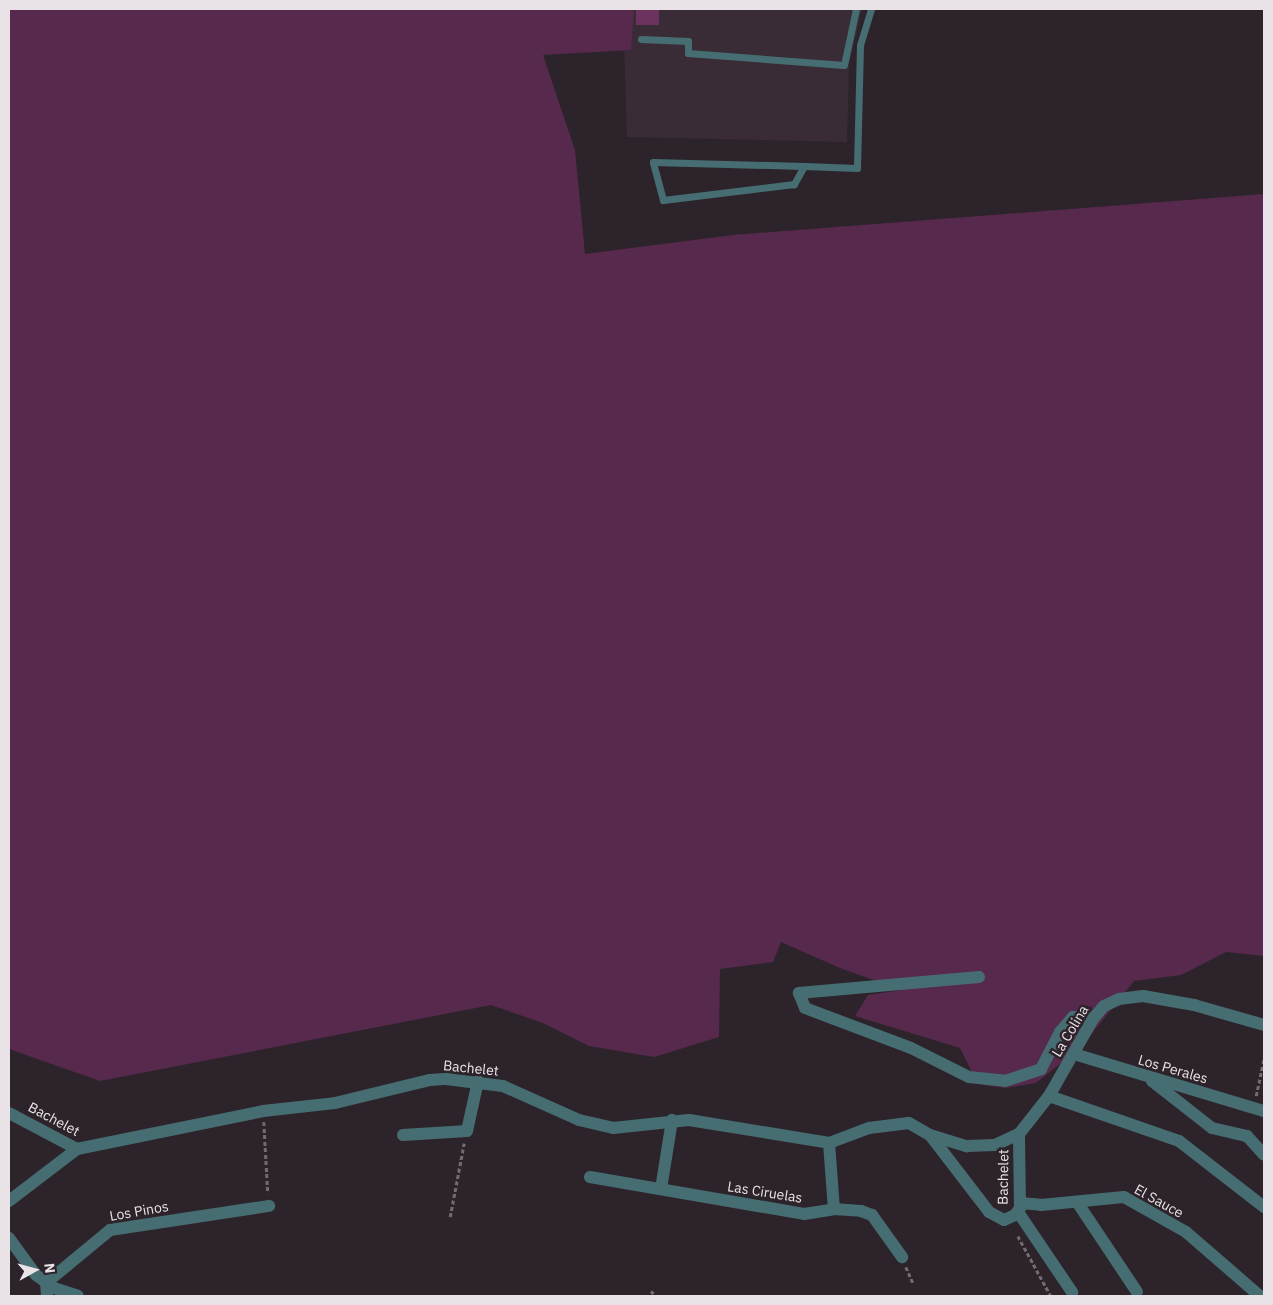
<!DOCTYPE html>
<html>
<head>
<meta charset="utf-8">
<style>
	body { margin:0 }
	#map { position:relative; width:1273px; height:1305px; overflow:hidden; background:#2d242b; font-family:"IBM Plex Sans",sans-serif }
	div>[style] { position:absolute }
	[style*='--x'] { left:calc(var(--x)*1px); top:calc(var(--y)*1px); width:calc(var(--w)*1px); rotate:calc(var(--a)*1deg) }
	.built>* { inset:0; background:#3a2c36 }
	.green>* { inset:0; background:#57294c }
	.building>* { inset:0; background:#6d3360; transform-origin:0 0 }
	.path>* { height:2.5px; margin-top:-1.25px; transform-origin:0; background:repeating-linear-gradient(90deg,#746b72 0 4px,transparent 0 6.5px) }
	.lane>* { height:7px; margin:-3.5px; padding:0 3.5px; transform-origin:3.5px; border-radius:3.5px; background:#466e72 }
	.street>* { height:12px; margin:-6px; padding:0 6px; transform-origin:6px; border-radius:6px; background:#466e72 }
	span { translate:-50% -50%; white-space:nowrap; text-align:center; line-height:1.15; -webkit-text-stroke:5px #2d242b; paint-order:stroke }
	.street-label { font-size:14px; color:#e9e2e7 }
	.frame { position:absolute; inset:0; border:10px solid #e9e2e7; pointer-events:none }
	.north { position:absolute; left:10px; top:1245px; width:50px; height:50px; -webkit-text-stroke:4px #2d242b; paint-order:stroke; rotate:83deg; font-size:14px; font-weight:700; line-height:20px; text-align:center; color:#e9e2e7 }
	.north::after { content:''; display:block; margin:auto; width:18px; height:22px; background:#e9e2e7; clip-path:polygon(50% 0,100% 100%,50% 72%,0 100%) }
</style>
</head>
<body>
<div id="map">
	<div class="built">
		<i style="clip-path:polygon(623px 9px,862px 9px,849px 64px,847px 142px,627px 137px)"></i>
	</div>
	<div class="green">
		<i style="clip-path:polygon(9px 9px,634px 9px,631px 50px,543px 55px,575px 150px,585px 254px,733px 235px,1264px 194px,1264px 956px,1226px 952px,1181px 975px,1134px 981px,1081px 1047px,1036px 1083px,1005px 1088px,983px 1085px,971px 1070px,960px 1048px,855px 1016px,868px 995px,902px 990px,840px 968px,781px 942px,773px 962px,720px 969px,719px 1037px,654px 1057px,589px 1046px,543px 1023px,491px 1005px,100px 1081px,9px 1049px)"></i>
	</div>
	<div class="building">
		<i style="left:636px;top:9px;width:23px;height:16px"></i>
	</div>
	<div class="path">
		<i style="--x:1256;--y:1096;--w:40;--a:-78"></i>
		<i style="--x:264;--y:1122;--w:72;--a:86.8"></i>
		<i style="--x:450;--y:1217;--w:75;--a:-79.3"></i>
		<i style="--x:1018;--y:1236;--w:68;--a:61.2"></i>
		<i style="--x:906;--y:1267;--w:17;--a:66"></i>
		<i style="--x:651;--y:1291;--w:7;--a:45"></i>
	</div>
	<div class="lane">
		<i style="--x:641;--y:39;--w:47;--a:2.4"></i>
		<i style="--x:688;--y:41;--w:12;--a:90"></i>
		<i style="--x:688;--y:53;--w:156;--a:4.4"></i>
		<i style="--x:844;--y:65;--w:57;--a:-77.9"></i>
		<i style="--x:804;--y:166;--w:21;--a:119"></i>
		<i style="--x:794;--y:184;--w:132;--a:173"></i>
		<i style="--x:663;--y:200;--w:39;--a:-105"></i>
		<i style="--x:653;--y:162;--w:151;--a:1.5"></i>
		<i style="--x:804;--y:166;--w:53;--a:2.2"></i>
		<i style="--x:857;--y:168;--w:123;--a:-88.6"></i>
		<i style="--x:860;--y:45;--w:38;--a:-73"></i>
	</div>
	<div class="street">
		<i style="--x:979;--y:977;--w:181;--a:174.9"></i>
		<i style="--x:799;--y:993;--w:16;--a:68"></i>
		<i style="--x:805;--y:1008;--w:113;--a:20.7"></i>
		<i style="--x:911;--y:1048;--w:65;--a:26.6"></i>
		<i style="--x:969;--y:1077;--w:36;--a:6"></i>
		<i style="--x:1005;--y:1081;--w:38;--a:-18"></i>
		<i style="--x:1041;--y:1069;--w:42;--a:-62.8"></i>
		<i style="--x:1060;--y:1032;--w:20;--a:-49"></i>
		<i style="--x:1073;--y:1017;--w:20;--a:6"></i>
		<i style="--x:1074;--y:1054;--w:198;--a:16.7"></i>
		<i style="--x:1152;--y:1081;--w:76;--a:38.1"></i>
		<i style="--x:1212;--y:1128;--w:36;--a:13"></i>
		<i style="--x:1247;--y:1136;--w:25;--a:48"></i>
		<i style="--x:1049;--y:1096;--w:138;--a:19.1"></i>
		<i style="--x:1179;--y:1141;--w:108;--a:37.8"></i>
		<i style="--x:9;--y:1113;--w:77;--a:27.9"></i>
		<i style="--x:77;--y:1149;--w:190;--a:-11.5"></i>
		<i style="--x:263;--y:1111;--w:72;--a:-6.3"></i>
		<i style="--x:335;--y:1103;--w:98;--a:-13.6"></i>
		<i style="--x:430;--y:1080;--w:16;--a:-4"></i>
		<i style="--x:446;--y:1079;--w:57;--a:7"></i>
		<i style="--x:503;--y:1086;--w:83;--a:24.1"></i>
		<i style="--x:579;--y:1120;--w:35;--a:13"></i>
		<i style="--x:613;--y:1128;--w:76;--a:-6"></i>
		<i style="--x:689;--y:1120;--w:142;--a:9.3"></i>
		<i style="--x:829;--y:1143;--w:43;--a:-20.6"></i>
		<i style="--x:869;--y:1128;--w:40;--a:-7.1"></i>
		<i style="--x:909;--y:1123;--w:24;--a:30"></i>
		<i style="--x:930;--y:1135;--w:97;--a:52.5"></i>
		<i style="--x:989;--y:1212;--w:17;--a:28"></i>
		<i style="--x:1004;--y:1220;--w:12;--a:-24"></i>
		<i style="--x:1015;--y:1215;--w:9;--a:-54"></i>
		<i style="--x:1020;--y:1208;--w:74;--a:-90.8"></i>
		<i style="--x:403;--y:1135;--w:64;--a:-3.6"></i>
		<i style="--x:467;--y:1131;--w:51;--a:-77.6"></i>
		<i style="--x:930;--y:1135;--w:39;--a:17"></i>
		<i style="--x:967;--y:1146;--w:28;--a:-2"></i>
		<i style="--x:995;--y:1145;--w:26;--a:-25"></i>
		<i style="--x:1019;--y:1134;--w:48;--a:-51.7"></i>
		<i style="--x:1049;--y:1096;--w:89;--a:-60.3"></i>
		<i style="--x:1093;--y:1019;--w:17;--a:-50"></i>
		<i style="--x:1104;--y:1006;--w:17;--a:-25"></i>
		<i style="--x:1119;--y:999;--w:24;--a:-7"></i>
		<i style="--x:1143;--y:996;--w:52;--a:10"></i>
		<i style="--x:1194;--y:1005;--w:73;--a:15.9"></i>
		<i style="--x:829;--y:1143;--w:66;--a:85.7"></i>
		<i style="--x:590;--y:1177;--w:217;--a:9.8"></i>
		<i style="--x:804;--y:1214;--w:30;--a:-9"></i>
		<i style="--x:834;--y:1209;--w:27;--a:4"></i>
		<i style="--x:861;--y:1211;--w:12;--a:20"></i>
		<i style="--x:872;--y:1215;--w:52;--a:54.5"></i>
		<i style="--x:661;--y:1189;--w:70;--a:-80.9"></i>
		<i style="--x:9;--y:1201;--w:86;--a:-37.4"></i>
		<i style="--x:1077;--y:1202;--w:108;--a:56.3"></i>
		<i style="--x:1020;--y:1203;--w:21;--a:5"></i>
		<i style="--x:1041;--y:1205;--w:83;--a:-5.5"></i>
		<i style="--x:1124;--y:1197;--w:71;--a:29.4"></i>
		<i style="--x:1186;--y:1232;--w:98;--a:40.9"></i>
		<i style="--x:1018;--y:1212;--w:97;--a:56"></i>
		<i style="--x:9;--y:1238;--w:46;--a:53.9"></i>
		<i style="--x:36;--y:1275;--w:22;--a:36"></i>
		<i style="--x:54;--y:1288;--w:25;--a:18"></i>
		<i style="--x:47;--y:1296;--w:13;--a:-94"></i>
		<i style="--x:46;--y:1283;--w:83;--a:-39.6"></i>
		<i style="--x:110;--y:1230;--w:161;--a:-8.6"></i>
	</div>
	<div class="street-label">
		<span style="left:1070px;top:1031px;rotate:-59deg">La Colina</span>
		<span style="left:471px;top:1068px;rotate:6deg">Bachelet</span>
		<span style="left:1173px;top:1069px;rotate:16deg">Los Perales</span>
		<span style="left:54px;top:1119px;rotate:28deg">Bachelet</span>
		<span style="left:1003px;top:1177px;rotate:-89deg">Bachelet</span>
		<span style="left:765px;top:1192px;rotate:9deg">Las Ciruelas</span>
		<span style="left:1159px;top:1201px;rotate:29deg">El Sauce</span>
		<span style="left:139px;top:1211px;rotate:-10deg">Los Pinos</span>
	</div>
	<div class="frame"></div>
	<div class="north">N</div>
</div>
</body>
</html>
